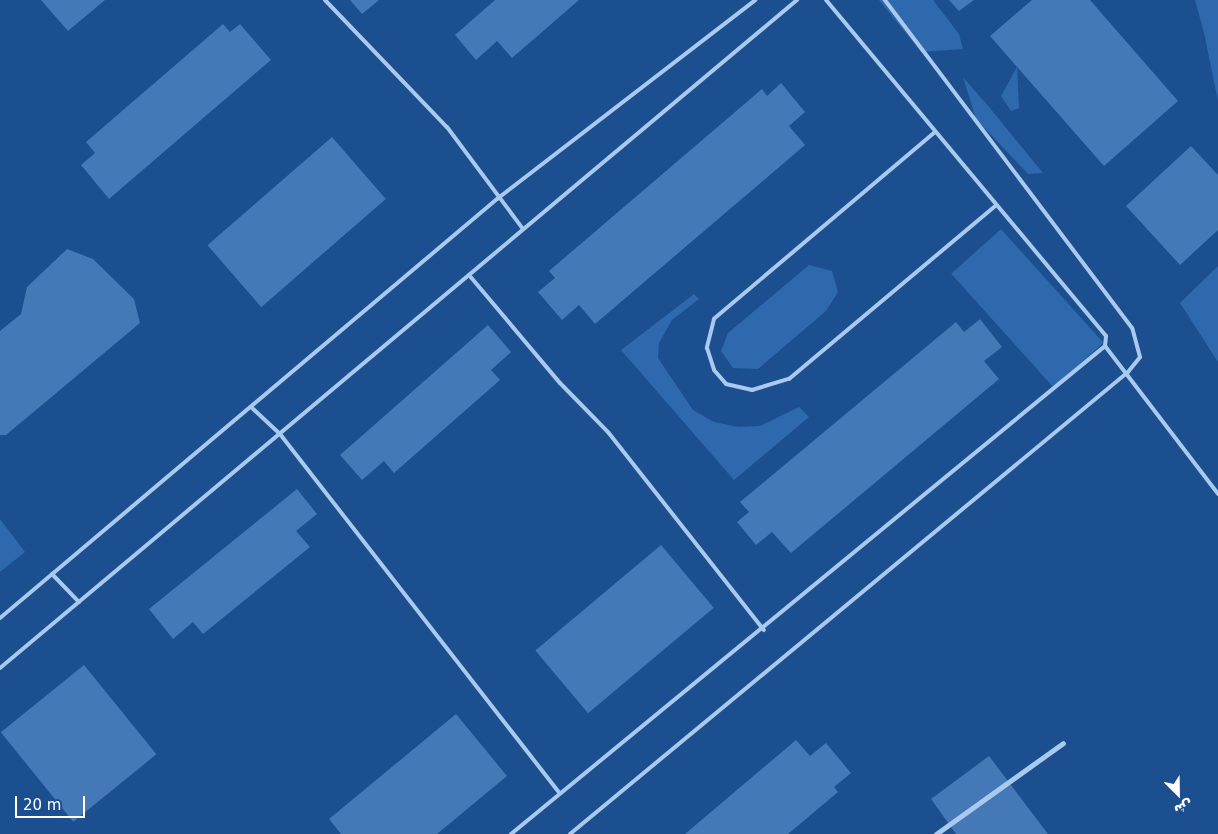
<!DOCTYPE html>
<html>
<head>
<meta charset="utf-8">
<style>
	body { margin:0 }
	#map { position:relative; width:1218px; height:834px; overflow:hidden; background:#1b4f8f; font-family:"DejaVu Sans","Noto Sans Arabic",sans-serif }
	div>[style] { position:absolute }
	[style*='--x'] { left:calc(var(--x)*1px); top:calc(var(--y)*1px); width:calc(var(--w)*1px); rotate:calc(var(--a)*1deg) }
	.green>* { inset:0; background:#2e69ad; transform-origin:0 0 }
	.building>* { inset:0; background:#4478b7; transform-origin:0 0 }
	.service>* { height:4px; margin:-2px; padding:0 2px; transform-origin:2px; border-radius:2px; background:#a9c9ee }
	.minor>* { height:5px; margin:-2.5px; padding:0 2.5px; transform-origin:2.5px; border-radius:2.5px; background:#a9c9ee }
	span { translate:-50% -50%; white-space:nowrap; text-align:center; line-height:1.15; -webkit-text-stroke:4px #1b4f8f; paint-order:stroke }
	.north { position:absolute; left:1153px; top:769px; width:50px; height:50px; -webkit-text-stroke:4px #1b4f8f; paint-order:stroke; rotate:157deg; font-size:14px; font-weight:700; line-height:20px; text-align:center; color:#fff }
	.north::after { content:''; display:block; margin:auto; width:18px; height:22px; background:#fff; clip-path:polygon(50% 0,100% 100%,50% 72%,0 100%) }
	.scale { position:absolute; left:15px; top:796px; width:70px; height:22px; box-sizing:border-box; border:2px solid #fff; border-top:0; padding-left:6px; font-size:15px; line-height:18px; white-space:nowrap; color:#fff; -webkit-text-stroke:4px #1b4f8f; paint-order:stroke }
</style>
</head>
<body>
<div id="map">
	<div class="green">
		<i style="clip-path:polygon(879px 0,933px 0,959px 34px,963px 49px,921px 52px)"></i>
		<i style="clip-path:polygon(1195px 0,1218px 0,1218px 101px,1204px 33px)"></i>
		<i style="clip-path:polygon(1017px 67px,1019px 108px,1011px 111px,1001px 96px)"></i>
		<i style="clip-path:polygon(963px 77px,989px 107px,1043px 173px,1028px 174px,976px 119px)"></i>
		<i style="left:1001px;top:229px;width:153px;height:67px;rotate:48deg"></i>
		<i style="clip-path:polygon(809px 265px,832px 271px,838px 292px,826px 311px,758px 369px,733px 368px,721px 351px,728px 333px)"></i>
		<i style="clip-path:polygon(1218px 266px,1218px 362px,1180px 303px)"></i>
		<i style="clip-path:polygon(694px 294px,699px 299px,672px 320px,659px 343px,658px 358px,693px 410px,714px 422px,739px 427px,760px 426px,799px 407px,809px 417px,734px 480px,621px 350px)"></i>
		<i style="clip-path:polygon(0 519px,25px 552px,0 572px)"></i>
	</div>
	<div class="building">
		<i style="clip-path:polygon(41px 0,105px 0,68px 31px)"></i>
		<i style="clip-path:polygon(350px 0,379px 0,362px 14px)"></i>
		<i style="clip-path:polygon(495px 0,579px 0,512px 58px,497px 41px,476px 60px,455px 35px)"></i>
		<i style="clip-path:polygon(949px 0,974px 0,959px 11px)"></i>
		<i style="clip-path:polygon(1032px 0,1090px 0,1178px 101px,1104px 166px,990px 36px)"></i>
		<i style="clip-path:polygon(223px 24px,230px 32px,240px 24px,271px 60px,109px 199px,81px 165px,95px 153px,86px 142px)"></i>
		<i style="clip-path:polygon(781px 83px,805px 112px,789px 126px,805px 145px,595px 324px,579px 305px,562px 320px,538px 292px,555px 278px,549px 271px,762px 89px,767px 96px)"></i>
		<i style="left:332px;top:137px;width:82px;height:165px;rotate:49deg"></i>
		<i style="clip-path:polygon(1191px 146px,1218px 175px,1218px 230px,1180px 265px,1126px 206px)"></i>
		<i style="clip-path:polygon(67px 249px,93px 259px,134px 299px,140px 323px,6px 435px,0 435px,0 331px,21px 314px,27px 287px)"></i>
		<i style="clip-path:polygon(980px 319px,1002px 347px,984px 361px,999px 379px,791px 553px,772px 532px,756px 545px,737px 522px,749px 512px,740px 502px,956px 322px,964px 332px)"></i>
		<i style="clip-path:polygon(488px 325px,511px 352px,491px 370px,500px 380px,394px 473px,384px 461px,362px 480px,340px 455px)"></i>
		<i style="clip-path:polygon(297px 489px,317px 514px,296px 531px,310px 547px,203px 634px,193px 622px,173px 639px,149px 609px)"></i>
		<i style="left:661px;top:545px;width:82px;height:164px;rotate:50deg"></i>
		<i style="left:84px;top:665px;width:115px;height:107px;rotate:51deg"></i>
		<i style="clip-path:polygon(456px 714px,507px 776px,437px 834px,341px 834px,329px 819px)"></i>
		<i style="clip-path:polygon(796px 740px,810px 756px,826px 743px,851px 773px,834px 787px,838px 792px,788px 834px,685px 834px)"></i>
		<i style="clip-path:polygon(989px 756px,1048px 834px,956px 834px,931px 799px)"></i>
	</div>
	<div class="service">
		<i style="--x:325;--y:0;--w:176;--a:46.2"></i>
		<i style="--x:447;--y:127;--w:127;--a:53.3"></i>
		<i style="--x:935;--y:132;--w:289;--a:139.8"></i>
		<i style="--x:714;--y:319;--w:30;--a:104"></i>
		<i style="--x:707;--y:348;--w:23;--a:72"></i>
		<i style="--x:714;--y:370;--w:18;--a:49"></i>
		<i style="--x:726;--y:384;--w:27;--a:13"></i>
		<i style="--x:752;--y:390;--w:39;--a:-17"></i>
		<i style="--x:789;--y:379;--w:270;--a:-40"></i>
		<i style="--x:469;--y:275;--w:141;--a:49.9"></i>
		<i style="--x:560;--y:383;--w:69;--a:45.6"></i>
		<i style="--x:608;--y:432;--w:252;--a:51.8"></i>
		<i style="--x:1105;--y:346;--w:186;--a:52.6"></i>
		<i style="--x:251;--y:407;--w:40;--a:43"></i>
		<i style="--x:280;--y:434;--w:454;--a:52.1"></i>
		<i style="--x:52;--y:574;--w:39;--a:46"></i>
		<i style="--x:0;--y:618;--w:650;--a:-40.13"></i>
		<i style="--x:497;--y:199;--w:326;--a:-37.6"></i>
		<i style="--x:0;--y:668;--w:1040;--a:-39.97"></i>
		<i style="--x:511;--y:834;--w:769;--a:-39.4"></i>
		<i style="--x:1105;--y:346;--w:10;--a:-84"></i>
		<i style="--x:1106;--y:336;--w:437;--a:-129.8"></i>
		<i style="--x:570;--y:834;--w:724;--a:-39.62"></i>
		<i style="--x:1128;--y:372;--w:19;--a:-51"></i>
		<i style="--x:1140;--y:357;--w:30;--a:-105"></i>
		<i style="--x:1132;--y:328;--w:411;--a:-127"></i>
	</div>
	<div class="minor">
		<i style="--x:936;--y:834;--w:156;--a:-35.6"></i>
	</div>
	<div class="north">ش</div>
	<div class="scale">20 m</div>
</div>
</body>
</html>
